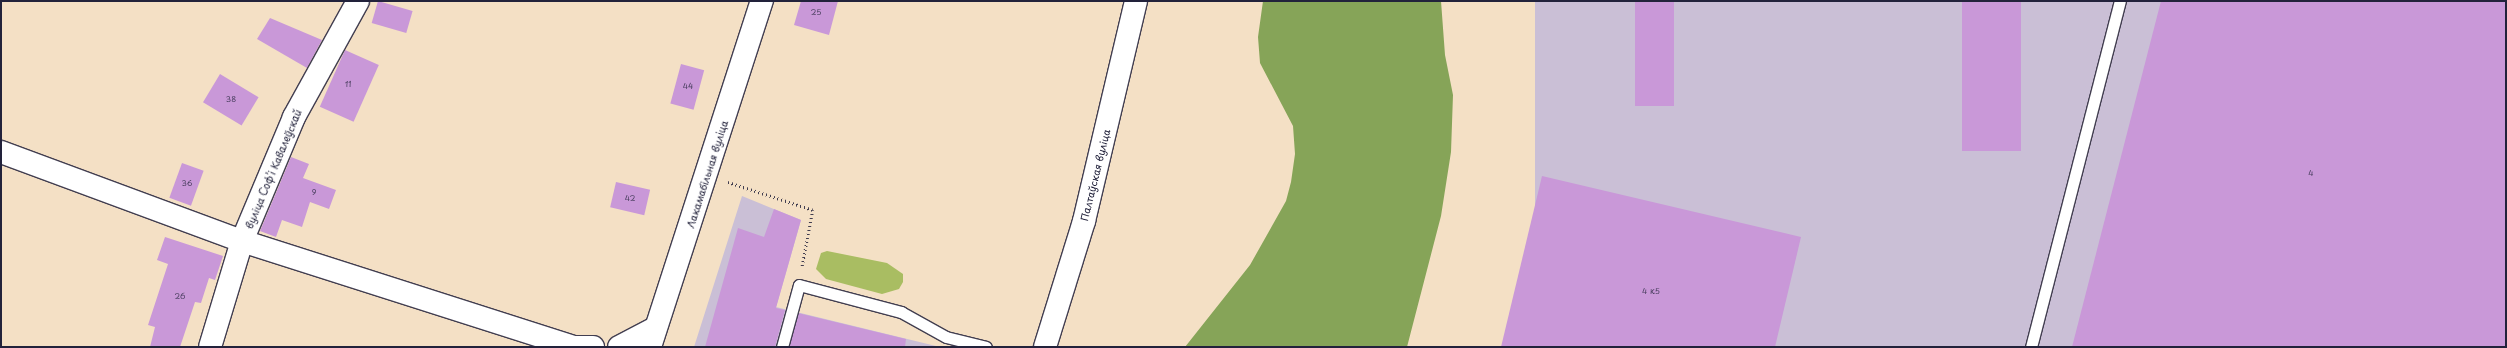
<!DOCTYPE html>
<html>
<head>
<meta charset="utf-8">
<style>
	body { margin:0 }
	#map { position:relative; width:2507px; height:348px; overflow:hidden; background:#f4e0c5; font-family:"Playpen Sans",sans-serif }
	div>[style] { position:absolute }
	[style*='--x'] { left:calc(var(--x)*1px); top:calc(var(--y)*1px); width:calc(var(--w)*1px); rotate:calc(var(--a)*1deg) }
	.industrial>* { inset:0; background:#cabfd6; transform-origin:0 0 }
	.green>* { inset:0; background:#a9bd62 }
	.forest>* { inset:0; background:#86a458 }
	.building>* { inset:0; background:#c998d8; transform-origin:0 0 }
	.path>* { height:2.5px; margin-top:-1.25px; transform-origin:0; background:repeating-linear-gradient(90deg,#423e50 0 1px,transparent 0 4px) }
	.roads { filter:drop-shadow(1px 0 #423e50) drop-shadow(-1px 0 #423e50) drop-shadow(0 1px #423e50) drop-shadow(0 -1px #423e50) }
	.service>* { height:11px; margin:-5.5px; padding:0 5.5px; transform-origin:5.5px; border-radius:5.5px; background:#fff }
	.minor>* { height:22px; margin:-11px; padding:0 11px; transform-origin:11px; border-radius:11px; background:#fff }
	span { translate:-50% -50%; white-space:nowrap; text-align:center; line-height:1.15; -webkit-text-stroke:4px #fff; paint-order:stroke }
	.number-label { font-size:8px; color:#4c4062 }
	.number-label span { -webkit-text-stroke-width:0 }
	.street-label { font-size:10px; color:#22223b }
	.frame { position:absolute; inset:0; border:2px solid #22223b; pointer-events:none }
</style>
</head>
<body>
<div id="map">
	<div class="industrial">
		<i style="left:1535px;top:1px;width:971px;height:358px"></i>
		<i style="clip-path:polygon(742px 196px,801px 220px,776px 307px,940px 347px,694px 347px)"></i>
	</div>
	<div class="green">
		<i style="clip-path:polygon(827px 251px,887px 263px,903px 274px,903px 282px,899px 289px,882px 294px,826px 279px,816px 269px,821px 253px)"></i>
	</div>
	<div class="forest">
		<i style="clip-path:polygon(1263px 1px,1441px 1px,1445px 55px,1453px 95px,1451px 152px,1441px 216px,1407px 347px,1185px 347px,1250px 265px,1286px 201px,1291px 182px,1295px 154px,1293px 126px,1260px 63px,1258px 37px)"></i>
	</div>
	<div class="building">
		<i style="left:378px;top:1px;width:36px;height:23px;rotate:16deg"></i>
		<i style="clip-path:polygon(801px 1px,838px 1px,829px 35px,794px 25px)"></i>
		<i style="left:1635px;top:1px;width:39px;height:105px"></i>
		<i style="left:1962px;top:1px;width:59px;height:150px"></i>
		<i style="clip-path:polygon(2161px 1px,2506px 1px,2506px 347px,2072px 347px)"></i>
		<i style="clip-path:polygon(270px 18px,322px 40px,307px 68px,257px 39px)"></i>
		<i style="left:345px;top:50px;width:37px;height:62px;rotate:24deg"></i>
		<i style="left:681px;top:64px;width:24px;height:41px;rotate:15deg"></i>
		<i style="left:220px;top:74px;width:45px;height:33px;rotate:31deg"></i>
		<i style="clip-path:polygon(291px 157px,309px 164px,303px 178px,336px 190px,329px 209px,310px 202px,302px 227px,282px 220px,276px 237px,260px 231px)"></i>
		<i style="left:182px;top:163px;width:23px;height:37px;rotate:20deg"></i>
		<i style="clip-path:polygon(1542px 176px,1801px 237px,1775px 347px,1501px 347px)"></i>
		<i style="left:616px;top:182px;width:35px;height:26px;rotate:13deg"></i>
		<i style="clip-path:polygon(774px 209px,801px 220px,776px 308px,785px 310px,775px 347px,705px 347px,738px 228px,764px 237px)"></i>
		<i style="clip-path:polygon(165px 237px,223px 256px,215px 280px,209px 278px,201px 303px,195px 302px,180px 347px,150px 347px,155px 327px,148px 325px,168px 264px,157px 260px)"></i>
		<i style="clip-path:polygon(798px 313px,906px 339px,905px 347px,789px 347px)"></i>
	</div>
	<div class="path">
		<i style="--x:728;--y:182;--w:89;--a:18.2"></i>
		<i style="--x:813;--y:210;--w:59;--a:100.7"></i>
	</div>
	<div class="roads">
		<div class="service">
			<i style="--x:782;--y:347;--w:64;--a:-74.7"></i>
			<i style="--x:799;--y:285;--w:106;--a:14.8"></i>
			<i style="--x:901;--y:312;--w:51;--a:29.1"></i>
			<i style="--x:946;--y:337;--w:41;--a:14"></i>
			<i style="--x:2031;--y:347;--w:357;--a:-75.6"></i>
		</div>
		<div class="minor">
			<i style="--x:1;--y:152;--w:257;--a:20.3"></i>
			<i style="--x:242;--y:241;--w:349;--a:17.7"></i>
			<i style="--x:575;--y:347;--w:18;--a:0"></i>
			<i style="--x:210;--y:347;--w:111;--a:-73.2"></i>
			<i style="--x:242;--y:241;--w:134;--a:-67.2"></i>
			<i style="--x:294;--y:117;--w:132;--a:-61.1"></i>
			<i style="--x:619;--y:347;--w:41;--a:-27.8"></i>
			<i style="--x:650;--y:347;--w:364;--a:-72.1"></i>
			<i style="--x:1045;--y:347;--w:132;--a:-72.8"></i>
			<i style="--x:1084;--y:221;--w:226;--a:-76.7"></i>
		</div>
	</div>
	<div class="number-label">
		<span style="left:816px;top:13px">25</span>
		<span style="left:348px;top:85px">11</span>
		<span style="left:688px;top:87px">44</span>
		<span style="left:231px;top:100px">38</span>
		<span style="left:2311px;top:174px">4</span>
		<span style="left:187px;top:184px">36</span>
		<span style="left:314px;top:193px">9</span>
		<span style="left:630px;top:199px">42</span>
		<span style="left:1651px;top:292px">4 к5</span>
		<span style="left:180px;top:297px">26</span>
	</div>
	<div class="street-label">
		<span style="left:273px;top:169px;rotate:-67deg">вуліца Софʼі Кавалеўскай</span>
		<span style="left:707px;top:174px;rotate:-72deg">Лакамабільная вуліца</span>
		<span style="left:1095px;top:175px;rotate:-76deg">Палтаўская вуліца</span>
	</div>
	<div class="frame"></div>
</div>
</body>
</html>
